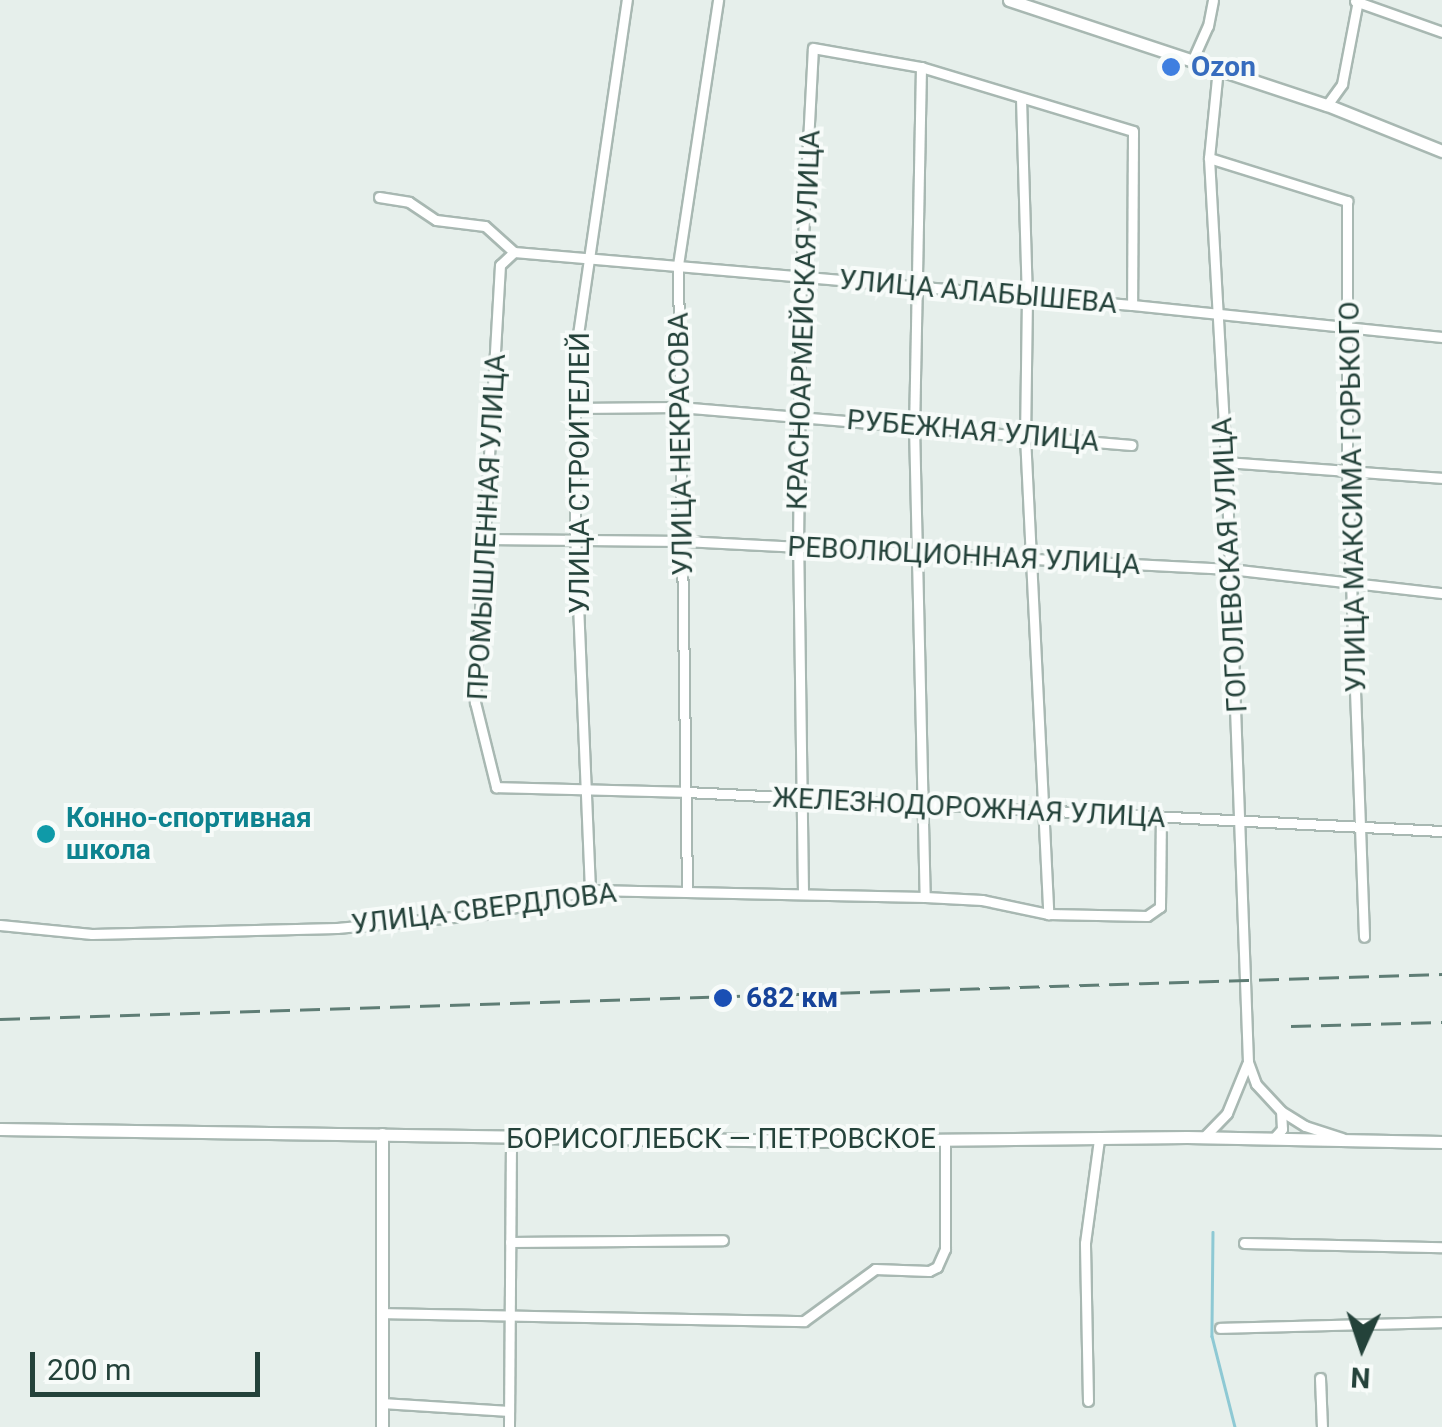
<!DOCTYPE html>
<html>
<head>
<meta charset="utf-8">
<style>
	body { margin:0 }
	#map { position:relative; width:1442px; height:1427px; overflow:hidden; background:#e6efeb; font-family:Roboto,sans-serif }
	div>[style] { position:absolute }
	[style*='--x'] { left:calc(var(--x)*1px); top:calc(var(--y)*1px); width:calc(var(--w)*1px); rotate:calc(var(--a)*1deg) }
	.stream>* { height:2.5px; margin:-1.25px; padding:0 1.25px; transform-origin:1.25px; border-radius:1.25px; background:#8ec9d4 }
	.roads { filter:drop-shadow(2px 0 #a8b8b2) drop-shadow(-2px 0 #a8b8b2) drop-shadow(0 2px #a8b8b2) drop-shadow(0 -2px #a8b8b2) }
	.street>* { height:9px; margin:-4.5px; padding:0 4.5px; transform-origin:4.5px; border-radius:4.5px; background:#fff }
	.secondary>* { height:11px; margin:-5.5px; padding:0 5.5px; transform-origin:5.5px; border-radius:5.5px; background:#fff }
	.rail>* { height:2.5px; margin-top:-1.25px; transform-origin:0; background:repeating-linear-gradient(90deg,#5f7d75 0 20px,transparent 0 30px) }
	.dots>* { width:28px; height:28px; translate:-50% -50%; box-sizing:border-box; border:5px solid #f7fbf9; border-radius:50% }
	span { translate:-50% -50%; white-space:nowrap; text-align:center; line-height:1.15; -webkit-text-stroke:8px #f7fbf9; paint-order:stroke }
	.shop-label { font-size:28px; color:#366cbe; font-weight:700 }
	.left { translate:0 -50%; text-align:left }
	.street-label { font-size:28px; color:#24423a }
	.culture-label { font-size:28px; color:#0d838f; font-weight:700 }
	.transit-label { font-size:28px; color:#164399; font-weight:700 }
	.north { position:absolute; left:1312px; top:1297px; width:100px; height:100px; -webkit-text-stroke:8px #f7fbf9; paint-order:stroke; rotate:183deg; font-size:28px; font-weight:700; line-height:40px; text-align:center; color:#24423a }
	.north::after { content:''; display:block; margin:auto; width:35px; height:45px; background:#24423a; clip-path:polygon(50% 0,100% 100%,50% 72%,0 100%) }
	.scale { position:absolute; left:30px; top:1352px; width:230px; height:45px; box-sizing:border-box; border:5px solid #24423a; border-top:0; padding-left:12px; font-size:30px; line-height:35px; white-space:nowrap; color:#24423a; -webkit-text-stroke:8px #f7fbf9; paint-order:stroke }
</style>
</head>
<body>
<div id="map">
	<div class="stream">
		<i style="--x:1213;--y:1232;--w:104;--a:90.6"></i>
		<i style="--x:1212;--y:1336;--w:94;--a:75.8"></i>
	</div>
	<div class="roads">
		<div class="street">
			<i style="--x:1355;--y:1;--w:92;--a:19.6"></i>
			<i style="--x:1193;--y:59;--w:36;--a:-66"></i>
			<i style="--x:1208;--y:26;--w:26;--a:-79"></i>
			<i style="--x:921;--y:67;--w:358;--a:91.1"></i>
			<i style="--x:914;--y:425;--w:472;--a:88.7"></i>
			<i style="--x:1218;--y:68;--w:90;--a:95.7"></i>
			<i style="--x:1209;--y:158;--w:304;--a:86.8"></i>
			<i style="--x:1226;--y:462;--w:600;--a:87.9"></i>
			<i style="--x:1248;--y:1062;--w:23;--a:70"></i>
			<i style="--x:1256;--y:1084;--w:37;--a:47"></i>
			<i style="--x:1281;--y:1111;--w:28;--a:32"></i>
			<i style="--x:1305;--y:1126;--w:39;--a:18"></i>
			<i style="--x:1021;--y:98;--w:199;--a:88.3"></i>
			<i style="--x:1027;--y:297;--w:139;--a:90.8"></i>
			<i style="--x:1025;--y:436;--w:479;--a:87.2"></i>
			<i style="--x:1327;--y:105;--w:26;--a:-54"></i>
			<i style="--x:1342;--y:84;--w:86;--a:-79.2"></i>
			<i style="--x:1209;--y:158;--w:145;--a:17.3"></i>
			<i style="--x:1347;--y:201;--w:271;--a:90"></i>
			<i style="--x:1347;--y:472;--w:465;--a:87.9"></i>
			<i style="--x:379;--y:197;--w:30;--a:9"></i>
			<i style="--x:409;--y:202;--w:32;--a:34"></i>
			<i style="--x:436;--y:220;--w:49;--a:7"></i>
			<i style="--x:485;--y:226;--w:39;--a:42"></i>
			<i style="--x:514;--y:252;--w:620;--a:4.9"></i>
			<i style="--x:1132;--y:305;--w:312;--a:5.9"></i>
			<i style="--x:514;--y:252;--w:19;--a:137"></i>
			<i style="--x:500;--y:265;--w:438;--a:93.3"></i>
			<i style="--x:475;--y:702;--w:88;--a:76.1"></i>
			<i style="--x:496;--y:787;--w:191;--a:1.5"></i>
			<i style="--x:687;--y:792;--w:756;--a:2.96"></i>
			<i style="--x:575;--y:408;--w:104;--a:-0.6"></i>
			<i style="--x:679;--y:407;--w:454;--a:4.8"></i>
			<i style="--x:1226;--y:462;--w:217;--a:4.2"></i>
			<i style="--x:485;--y:539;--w:198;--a:0.6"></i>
			<i style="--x:683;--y:541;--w:548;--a:2.93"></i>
			<i style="--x:1230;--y:569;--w:213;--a:6.5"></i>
			<i style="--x:590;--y:890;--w:353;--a:-92.4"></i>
			<i style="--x:575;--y:537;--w:182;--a:-90"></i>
			<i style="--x:575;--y:355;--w:359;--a:-81.7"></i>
			<i style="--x:687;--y:890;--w:625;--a:-90.83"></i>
			<i style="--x:678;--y:265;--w:268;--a:-81.4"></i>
			<i style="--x:803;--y:892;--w:344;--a:-90.8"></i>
			<i style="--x:798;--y:548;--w:272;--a:-89.4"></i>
			<i style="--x:801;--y:276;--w:228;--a:-87"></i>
			<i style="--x:813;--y:48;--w:110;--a:10"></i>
			<i style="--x:921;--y:67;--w:221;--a:16.8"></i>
			<i style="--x:1133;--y:131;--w:174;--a:90.3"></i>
			<i style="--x:0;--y:925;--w:92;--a:5.6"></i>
			<i style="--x:92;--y:934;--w:245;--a:-1.4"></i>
			<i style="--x:337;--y:928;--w:149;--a:-5.4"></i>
			<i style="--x:485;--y:914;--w:108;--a:-12.9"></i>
			<i style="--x:590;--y:890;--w:335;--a:1.2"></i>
			<i style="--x:925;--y:897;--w:57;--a:3"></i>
			<i style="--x:982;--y:900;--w:67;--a:12"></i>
			<i style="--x:1048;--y:914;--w:99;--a:1.2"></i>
			<i style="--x:1147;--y:916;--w:16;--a:-35"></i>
			<i style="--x:1160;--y:907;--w:89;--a:-89.4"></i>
			<i style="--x:1204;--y:1137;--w:33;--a:-46"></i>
			<i style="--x:1227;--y:1113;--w:53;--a:-67.8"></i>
			<i style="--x:1274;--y:1138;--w:12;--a:-48"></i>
			<i style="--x:1282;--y:1129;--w:18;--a:-93"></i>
			<i style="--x:510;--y:1242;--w:213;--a:-0.5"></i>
			<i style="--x:1244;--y:1243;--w:198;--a:1.2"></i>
			<i style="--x:381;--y:1313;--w:423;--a:1.1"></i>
			<i style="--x:804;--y:1321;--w:88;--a:-36.2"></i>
			<i style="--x:875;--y:1269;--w:54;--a:2.1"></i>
			<i style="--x:929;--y:1271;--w:9;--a:-27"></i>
			<i style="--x:937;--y:1267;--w:20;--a:-66"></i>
			<i style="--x:945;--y:1249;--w:109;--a:-90"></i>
			<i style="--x:1220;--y:1328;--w:222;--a:-1.5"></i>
			<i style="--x:1320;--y:1378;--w:49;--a:87.7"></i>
			<i style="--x:1088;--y:1401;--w:158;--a:-91.1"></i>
			<i style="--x:1085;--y:1243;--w:105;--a:-82.3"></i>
			<i style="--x:382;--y:1403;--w:127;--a:3.6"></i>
			<i style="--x:509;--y:1427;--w:289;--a:-89.6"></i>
		</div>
		<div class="secondary">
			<i style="--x:1009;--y:0;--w:335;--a:18.3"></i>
			<i style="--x:1327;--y:105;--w:124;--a:21.8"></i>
			<i style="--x:0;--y:1129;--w:814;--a:0.84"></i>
			<i style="--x:814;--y:1141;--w:373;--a:-0.6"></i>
			<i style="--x:1187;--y:1137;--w:255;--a:1.1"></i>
			<i style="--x:382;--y:1427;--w:293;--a:-90"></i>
		</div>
	</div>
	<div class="rail">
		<i style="--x:0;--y:1019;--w:1443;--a:-1.79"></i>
		<i style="--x:1291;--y:1026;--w:151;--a:-1.5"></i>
	</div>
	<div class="dots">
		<i style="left:1171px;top:67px;background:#3f7fe0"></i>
		<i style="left:46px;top:834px;background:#0f9aa8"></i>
		<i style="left:723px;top:998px;background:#1a4fb4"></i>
	</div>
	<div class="shop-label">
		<span class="left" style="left:1191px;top:67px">Ozon</span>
	</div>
	<div class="street-label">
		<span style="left:978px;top:292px;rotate:5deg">УЛИЦА АЛАБЫШЕВА</span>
		<span style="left:804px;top:320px;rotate:-88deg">КРАСНОАРМЕЙСКАЯ УЛИЦА</span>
		<span style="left:973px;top:431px;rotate:5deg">РУБЕЖНАЯ УЛИЦА</span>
		<span style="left:681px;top:444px;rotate:-91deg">УЛИЦА НЕКРАСОВА</span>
		<span style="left:580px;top:473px;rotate:-90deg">УЛИЦА СТРОИТЕЛЕЙ</span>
		<span style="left:1353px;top:497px;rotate:-91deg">УЛИЦА МАКСИМА ГОРЬКОГО</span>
		<span style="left:487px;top:527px;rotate:-87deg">ПРОМЫШЛЕННАЯ УЛИЦА</span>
		<span style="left:964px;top:556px;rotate:3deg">РЕВОЛЮЦИОННАЯ УЛИЦА</span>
		<span style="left:1230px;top:565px;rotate:-93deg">ГОГОЛЕВСКАЯ УЛИЦА</span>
		<span style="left:969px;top:808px;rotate:3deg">ЖЕЛЕЗНОДОРОЖНАЯ УЛИЦА</span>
		<span style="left:484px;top:909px;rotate:-7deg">УЛИЦА СВЕРДЛОВА</span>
		<span style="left:721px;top:1139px">БОРИСОГЛЕБСК — ПЕТРОВСКОЕ</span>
	</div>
	<div class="culture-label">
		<span class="left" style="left:66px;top:834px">Конно-спортивная<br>школа</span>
	</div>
	<div class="transit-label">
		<span class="left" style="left:746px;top:998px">682 км</span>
	</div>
	<div class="north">N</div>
	<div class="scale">200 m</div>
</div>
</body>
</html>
